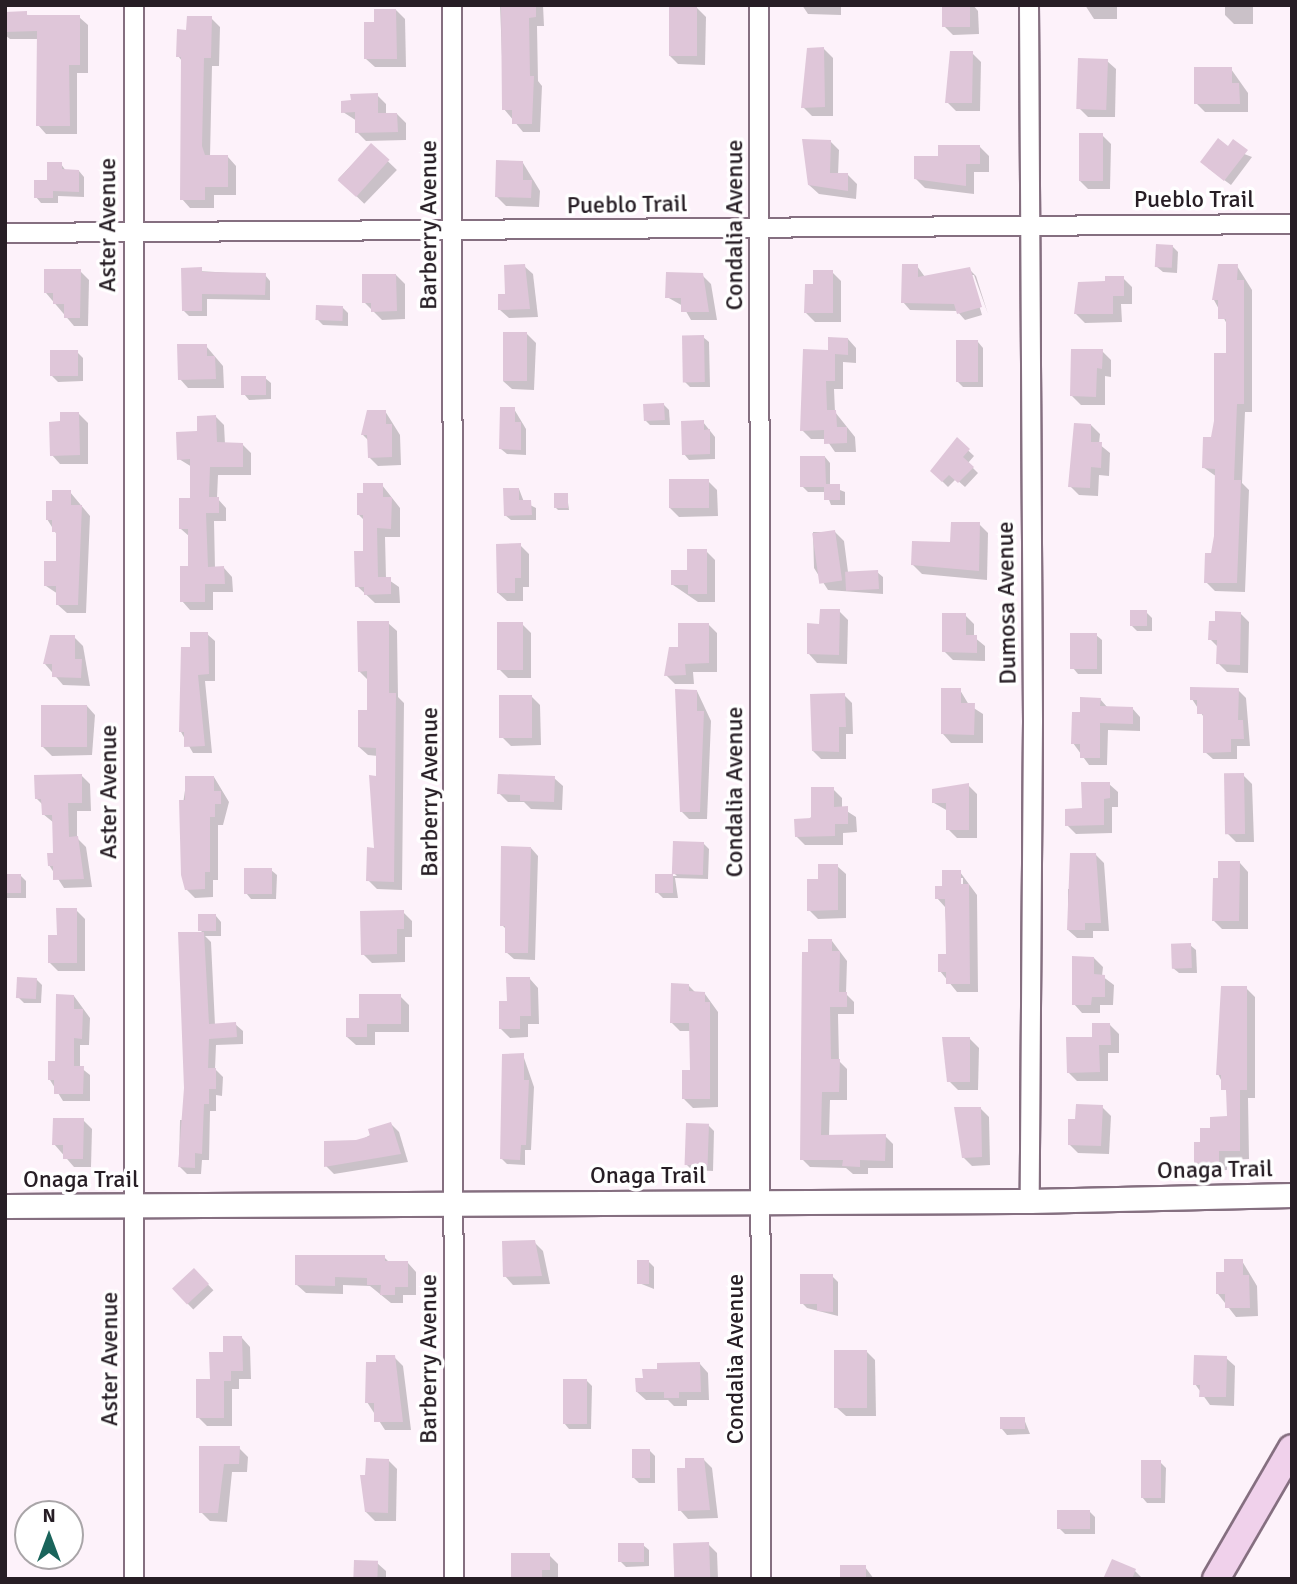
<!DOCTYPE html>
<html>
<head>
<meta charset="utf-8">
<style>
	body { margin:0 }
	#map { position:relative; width:1297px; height:1584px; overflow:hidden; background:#fdf2fa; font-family:Signika,sans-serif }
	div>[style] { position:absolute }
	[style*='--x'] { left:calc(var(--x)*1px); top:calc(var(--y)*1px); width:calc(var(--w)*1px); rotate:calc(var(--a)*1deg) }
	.shadow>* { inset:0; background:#0003; transform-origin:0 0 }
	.building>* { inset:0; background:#dfc6d9; transform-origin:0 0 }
	.roads { filter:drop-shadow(2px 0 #856f80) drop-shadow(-2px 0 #856f80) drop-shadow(0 2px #856f80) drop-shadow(0 -2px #856f80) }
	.minor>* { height:18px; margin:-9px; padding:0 9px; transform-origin:9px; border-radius:9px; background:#fff }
	.tertiary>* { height:23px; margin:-11.5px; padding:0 11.5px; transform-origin:11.5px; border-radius:11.5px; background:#fff }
	.secondary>* { height:26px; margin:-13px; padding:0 13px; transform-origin:13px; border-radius:13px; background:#f0d1eb }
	span { translate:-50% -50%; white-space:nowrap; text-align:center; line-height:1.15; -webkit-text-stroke:7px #fff; paint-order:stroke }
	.street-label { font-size:24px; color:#271e25 }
	.frame { position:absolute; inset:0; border:7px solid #271e25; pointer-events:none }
	.north { position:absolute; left:14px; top:1500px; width:70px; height:70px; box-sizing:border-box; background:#fff; border:2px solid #a9a5a8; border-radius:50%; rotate:0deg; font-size:19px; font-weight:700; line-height:28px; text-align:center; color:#271e25 }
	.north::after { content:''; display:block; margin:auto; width:24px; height:32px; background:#1a645b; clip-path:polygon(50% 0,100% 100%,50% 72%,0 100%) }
</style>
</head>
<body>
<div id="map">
	<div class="shadow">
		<i style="clip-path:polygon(500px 5px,543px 5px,544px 26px,537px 26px,538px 81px,542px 86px,540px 132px,523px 132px,504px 109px)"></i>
		<i style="clip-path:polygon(802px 5px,841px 5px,841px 15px,808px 14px)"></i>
		<i style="clip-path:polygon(944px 5px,973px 5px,978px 11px,979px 34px,953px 35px,944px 26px)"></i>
		<i style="clip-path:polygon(1085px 5px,1117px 5px,1117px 19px,1094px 19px)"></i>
		<i style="clip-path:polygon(1225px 5px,1253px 5px,1253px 24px,1234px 24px,1225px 15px)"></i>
		<i style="clip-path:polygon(697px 8px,706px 17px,705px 65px,678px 64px,669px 55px)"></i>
		<i style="clip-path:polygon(396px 10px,405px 19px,406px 67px,375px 67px,366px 59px,376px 24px)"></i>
		<i style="clip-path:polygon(5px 14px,79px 17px,88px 25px,88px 73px,77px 73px,77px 134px,46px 134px,38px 125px,39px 39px,10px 39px,5px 35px)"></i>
		<i style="clip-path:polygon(211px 18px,220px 27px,219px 66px,212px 66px,210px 157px,228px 157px,236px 166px,236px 195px,214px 195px,214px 208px,190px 208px,182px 199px,182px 61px,178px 56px,188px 31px)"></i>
		<i style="clip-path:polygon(824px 49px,833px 58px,833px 116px,812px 116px,803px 107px)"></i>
		<i style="clip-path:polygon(972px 53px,981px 62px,980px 111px,956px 111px,947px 102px)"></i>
		<i style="clip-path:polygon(1107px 61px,1116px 69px,1115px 117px,1088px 117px,1079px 108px)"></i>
		<i style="clip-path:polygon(1231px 69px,1248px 93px,1248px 112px,1205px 112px,1196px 103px)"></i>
		<i style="clip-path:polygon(377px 95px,386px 104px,386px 115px,397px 114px,406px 123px,406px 140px,366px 141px,357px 132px,357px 121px,343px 112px)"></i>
		<i style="clip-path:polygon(1102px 135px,1111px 144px,1110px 189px,1088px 189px,1079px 180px)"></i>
		<i style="clip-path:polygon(830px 141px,839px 150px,838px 175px,848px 175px,857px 184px,856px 199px,819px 194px,809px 185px)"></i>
		<i style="left:371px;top:145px;width:36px;height:47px;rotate:44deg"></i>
		<i style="clip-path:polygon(980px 147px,989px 156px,989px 172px,974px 172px,974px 194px,925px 188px,916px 179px,940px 158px)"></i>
		<i style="clip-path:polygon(1229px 148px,1252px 157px,1231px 185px,1208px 168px)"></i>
		<i style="clip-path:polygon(523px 163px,540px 191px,539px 207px,506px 206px,497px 197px)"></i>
		<i style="clip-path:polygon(61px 164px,66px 171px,79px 171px,84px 177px,84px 197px,58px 196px,58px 203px,41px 203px,36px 197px)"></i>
		<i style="clip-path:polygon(1172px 246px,1178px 252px,1177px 273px,1163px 272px,1157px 267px)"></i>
		<i style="clip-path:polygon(524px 266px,533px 274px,538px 317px,509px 318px,500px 310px)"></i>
		<i style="clip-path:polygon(917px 266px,925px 277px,969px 269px,976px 276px,988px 314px,974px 275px,970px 275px,982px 315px,965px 320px,957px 311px,910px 310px,903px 302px)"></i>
		<i style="clip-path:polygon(1237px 266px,1252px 290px,1252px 412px,1245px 412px,1242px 483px,1249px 490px,1245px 592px,1215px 591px,1206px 582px,1216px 536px,1217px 477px,1203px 467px,1213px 439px,1228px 355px,1228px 326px,1214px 300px)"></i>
		<i style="clip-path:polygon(183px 270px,265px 275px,270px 281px,270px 300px,207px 299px,207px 316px,189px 316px,183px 310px)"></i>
		<i style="clip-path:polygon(80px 271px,89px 280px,88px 326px,74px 326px,46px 293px)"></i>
		<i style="clip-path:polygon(832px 272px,841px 281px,841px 322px,815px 322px,806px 313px,815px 286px)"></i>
		<i style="clip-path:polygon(396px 275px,405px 284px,405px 319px,382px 320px,364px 302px)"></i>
		<i style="clip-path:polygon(702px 275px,711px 284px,717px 320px,691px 320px,683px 306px,667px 297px)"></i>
		<i style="clip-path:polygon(1123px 278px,1132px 287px,1132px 304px,1121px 304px,1122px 322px,1085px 323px,1076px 314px,1106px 283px)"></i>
		<i style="clip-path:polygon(342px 307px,348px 313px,348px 326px,323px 325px,318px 320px)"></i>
		<i style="clip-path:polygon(527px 334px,536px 343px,534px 390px,512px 389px,503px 381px)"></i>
		<i style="clip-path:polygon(703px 337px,709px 342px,710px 387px,690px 387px,685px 382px)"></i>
		<i style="clip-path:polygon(848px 339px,856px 348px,856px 363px,843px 362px,843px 389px,834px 389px,835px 412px,855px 437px,856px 452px,835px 452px,826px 439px,811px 439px,802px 430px,829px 351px)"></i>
		<i style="clip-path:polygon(978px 342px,983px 348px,983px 387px,963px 387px,957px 381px)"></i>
		<i style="clip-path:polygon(206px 346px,223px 366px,224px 388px,188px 388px,180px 379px)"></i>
		<i style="clip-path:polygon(1102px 351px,1111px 360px,1111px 377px,1105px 376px,1105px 405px,1081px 405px,1072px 396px)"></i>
		<i style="clip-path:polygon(77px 352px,83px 358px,83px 381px,58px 382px,52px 376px)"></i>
		<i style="clip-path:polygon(265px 378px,271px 383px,271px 399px,249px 400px,244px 394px)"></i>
		<i style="clip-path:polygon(664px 405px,669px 410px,670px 425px,650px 425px,645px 420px)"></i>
		<i style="clip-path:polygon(514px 409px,526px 429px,526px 455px,507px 454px,501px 449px)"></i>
		<i style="clip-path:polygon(385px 411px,400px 435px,401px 465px,378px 466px,369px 457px,369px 441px,363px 435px)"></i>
		<i style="clip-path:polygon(79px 414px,88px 423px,88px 464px,60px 464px,52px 455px,62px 423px)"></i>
		<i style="clip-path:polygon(216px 417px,224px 425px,225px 444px,242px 444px,251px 453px,251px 475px,218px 475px,217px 498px,226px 508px,226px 521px,214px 521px,215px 568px,224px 568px,232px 577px,233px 592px,213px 592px,213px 610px,190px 610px,182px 601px,190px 568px,190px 537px,181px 529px,191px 499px,192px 467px,179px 459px)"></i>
		<i style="clip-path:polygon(703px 422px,715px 437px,715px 459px,689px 460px,684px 454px)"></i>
		<i style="clip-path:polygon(1091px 425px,1100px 434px,1099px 444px,1110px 453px,1109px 476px,1099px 475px,1098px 496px,1079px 495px,1070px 486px)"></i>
		<i style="clip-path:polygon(957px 440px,974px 456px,968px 463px,978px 473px,965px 487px,956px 479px,948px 487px,932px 471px)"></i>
		<i style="clip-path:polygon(825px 457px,830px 463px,830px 486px,845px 492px,845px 505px,831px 505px,826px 492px,808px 492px,802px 486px)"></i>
		<i style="clip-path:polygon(708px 481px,717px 490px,718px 516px,679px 517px,670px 508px)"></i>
		<i style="clip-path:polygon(382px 485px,400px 508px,400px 537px,385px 537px,386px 578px,399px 587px,400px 603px,375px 603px,357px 586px,364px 552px,365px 521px,359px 515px)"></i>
		<i style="clip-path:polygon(519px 489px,524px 502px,536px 508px,536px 520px,511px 520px,505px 515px)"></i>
		<i style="clip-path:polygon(70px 492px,90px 516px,86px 613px,67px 613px,58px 605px,58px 594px,46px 586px,58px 562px,57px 535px,47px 519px,53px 503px)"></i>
		<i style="clip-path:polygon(567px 495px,569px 510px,558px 510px,556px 508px)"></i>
		<i style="clip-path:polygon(979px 524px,988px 533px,987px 580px,922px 574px,913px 565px)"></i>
		<i style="clip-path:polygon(813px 532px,835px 532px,844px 541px,848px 572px,877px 572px,883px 577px,883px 594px,828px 590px,814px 568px)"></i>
		<i style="clip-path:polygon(520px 545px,529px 554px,529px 587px,523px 587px,523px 601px,507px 601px,498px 593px)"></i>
		<i style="clip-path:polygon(706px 551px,715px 560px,715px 602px,698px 602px,673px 585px)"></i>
		<i style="clip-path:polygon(839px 611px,848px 620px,847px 664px,817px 663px,809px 654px,821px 625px)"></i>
		<i style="clip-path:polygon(1146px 612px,1152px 618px,1152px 631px,1137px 631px,1131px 625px)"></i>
		<i style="clip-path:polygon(1240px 613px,1249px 622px,1248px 673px,1227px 672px,1218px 663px,1219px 648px,1210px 639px)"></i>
		<i style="clip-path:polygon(965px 615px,974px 624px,974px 637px,985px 646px,985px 661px,953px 660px,944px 651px)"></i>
		<i style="clip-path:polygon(388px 623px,397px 631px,398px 697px,404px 703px,402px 890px,377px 889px,368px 880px,376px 849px,378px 756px,368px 755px,359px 747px,369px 712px,369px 681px,359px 671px)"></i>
		<i style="clip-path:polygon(522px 624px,531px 633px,531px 678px,508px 678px,500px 670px)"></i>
		<i style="clip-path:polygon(708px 624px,717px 633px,717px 672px,693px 672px,694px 684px,675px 684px,666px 675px,680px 648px)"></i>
		<i style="clip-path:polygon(207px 634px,215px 641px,215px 681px,205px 681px,212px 753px,193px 753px,181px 732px,182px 649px,192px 648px)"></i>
		<i style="clip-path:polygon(1096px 635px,1102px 640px,1102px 674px,1078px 674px,1073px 668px)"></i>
		<i style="clip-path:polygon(74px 637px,83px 646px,90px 686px,63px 685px,45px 664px)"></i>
		<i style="clip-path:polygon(960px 690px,969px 705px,983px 714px,983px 743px,951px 743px,943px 734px)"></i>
		<i style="clip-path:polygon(1238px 690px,1246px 698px,1250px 746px,1237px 746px,1237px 759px,1213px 759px,1205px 752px,1205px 719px,1192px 699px)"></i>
		<i style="clip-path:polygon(697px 691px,711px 721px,707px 819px,689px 819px,681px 811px)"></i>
		<i style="clip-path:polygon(844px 695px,852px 703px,853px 734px,846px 734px,846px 759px,821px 759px,813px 751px)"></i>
		<i style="clip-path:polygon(531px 696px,540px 705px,541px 745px,511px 746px,502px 737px)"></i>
		<i style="clip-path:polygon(1100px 699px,1108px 708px,1132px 708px,1140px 717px,1140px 731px,1108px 730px,1107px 765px,1089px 765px,1073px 743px,1081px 714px)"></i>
		<i style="clip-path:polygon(87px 706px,95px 715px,92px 755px,52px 756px,43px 747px)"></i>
		<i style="clip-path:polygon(81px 775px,90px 784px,91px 811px,77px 811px,77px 838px,86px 847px,92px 887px,64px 888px,49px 865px,55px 855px,54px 823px,43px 814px,43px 805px,36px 798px)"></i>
		<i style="clip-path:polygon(1243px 775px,1252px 784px,1254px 842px,1236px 842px,1227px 833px)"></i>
		<i style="clip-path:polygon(187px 777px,214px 777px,229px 802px,223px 825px,218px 825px,218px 880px,213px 880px,213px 897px,195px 898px,186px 889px,181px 817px)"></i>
		<i style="clip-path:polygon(554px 778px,563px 786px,562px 810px,531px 809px,524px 802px,508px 802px,499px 793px)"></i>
		<i style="clip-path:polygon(1109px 784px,1118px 792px,1118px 807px,1112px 807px,1112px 833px,1076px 834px,1067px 825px)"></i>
		<i style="clip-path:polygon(968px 785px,977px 794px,977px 838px,957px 838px,948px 829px,948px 811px,934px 803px)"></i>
		<i style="clip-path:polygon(833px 789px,842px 798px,842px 808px,856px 817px,857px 832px,843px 833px,843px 845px,805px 845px,796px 836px)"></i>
		<i style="clip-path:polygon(703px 843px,709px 849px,708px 879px,675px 878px,678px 898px,663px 898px,657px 892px,656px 876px,677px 876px,674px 873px)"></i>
		<i style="clip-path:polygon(531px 848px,538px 856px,535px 960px,514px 959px,506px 952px,507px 930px,502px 925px)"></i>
		<i style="clip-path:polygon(1095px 854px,1104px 863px,1109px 931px,1093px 931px,1093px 938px,1077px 938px,1068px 930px,1068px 889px,1072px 889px)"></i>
		<i style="clip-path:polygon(1240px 863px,1248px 872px,1248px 929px,1222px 929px,1213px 920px,1219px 880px)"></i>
		<i style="clip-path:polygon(837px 866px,846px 874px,846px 918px,818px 919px,809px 910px,820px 881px)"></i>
		<i style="clip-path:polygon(271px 870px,277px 875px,276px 899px,251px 899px,246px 893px)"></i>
		<i style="clip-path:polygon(evenodd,960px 872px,977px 895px,978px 992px,957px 992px,940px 971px,948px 956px,945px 907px,937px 898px,960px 872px,959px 878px,963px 878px,963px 893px,959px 878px)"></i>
		<i style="clip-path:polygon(5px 876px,21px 876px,26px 881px,26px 898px,5px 898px)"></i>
		<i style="clip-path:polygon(76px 910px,85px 919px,85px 971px,58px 971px,49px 962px)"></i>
		<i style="clip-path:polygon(403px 912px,412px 921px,412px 937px,405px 937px,405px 962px,372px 963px,363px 954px)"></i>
		<i style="clip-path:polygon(216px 916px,221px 922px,221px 936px,205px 936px,211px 942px,215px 1025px,235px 1024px,243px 1031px,243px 1044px,216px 1045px,215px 1069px,223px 1077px,222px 1096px,216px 1095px,216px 1111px,210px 1111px,209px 1160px,202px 1160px,201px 1174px,187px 1174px,179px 1166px,180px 1120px,185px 1120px,204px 934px,200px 930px)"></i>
		<i style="clip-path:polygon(832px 941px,847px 961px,846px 994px,854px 1002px,854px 1014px,838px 1014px,839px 1061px,847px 1069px,847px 1100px,830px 1100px,829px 1137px,885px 1136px,893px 1144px,893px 1168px,868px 1168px,868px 1174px,853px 1174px,846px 1168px,810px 1167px,802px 1159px,810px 953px)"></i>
		<i style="clip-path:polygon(1190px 945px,1196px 950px,1197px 973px,1179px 973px,1173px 968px)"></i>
		<i style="clip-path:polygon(1094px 958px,1103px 967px,1102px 976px,1114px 985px,1113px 1005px,1100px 1005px,1100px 1013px,1082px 1013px,1074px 1004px)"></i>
		<i style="clip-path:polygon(36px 979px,42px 985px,41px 1003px,24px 1003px,18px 997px)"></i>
		<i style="clip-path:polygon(530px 979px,538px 988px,539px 1024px,528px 1024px,528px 1037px,510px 1038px,501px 1029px,509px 1003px)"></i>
		<i style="clip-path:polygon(689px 986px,696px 993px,705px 994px,718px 1012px,718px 1107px,693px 1108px,684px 1099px,691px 1072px,691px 1031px,680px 1031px,671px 1022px)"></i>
		<i style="clip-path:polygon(1246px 988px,1255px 997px,1255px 1098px,1248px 1098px,1249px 1159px,1227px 1160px,1227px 1170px,1205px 1171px,1196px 1162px,1202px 1143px,1229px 1118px,1228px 1094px,1218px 1074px)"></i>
		<i style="clip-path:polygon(74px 996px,90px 1018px,89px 1045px,80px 1045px,80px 1067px,90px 1075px,90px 1101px,63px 1101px,50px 1080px)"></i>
		<i style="clip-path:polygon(400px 996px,409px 1005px,409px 1032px,375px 1032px,375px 1045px,356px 1045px,347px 1037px,361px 1019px)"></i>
		<i style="clip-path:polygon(1110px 1025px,1119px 1034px,1119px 1053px,1108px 1053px,1108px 1081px,1077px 1081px,1068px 1072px)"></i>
		<i style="clip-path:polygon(970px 1039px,979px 1048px,978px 1090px,958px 1090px,949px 1081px)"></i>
		<i style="clip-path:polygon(523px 1055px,534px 1087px,531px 1150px,525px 1150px,525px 1165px,507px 1164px,502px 1159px)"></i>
		<i style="clip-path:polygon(1102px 1107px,1111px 1116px,1109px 1154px,1078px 1153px,1069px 1144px)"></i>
		<i style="clip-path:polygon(980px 1108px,989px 1117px,990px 1165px,972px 1166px,963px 1157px)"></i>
		<i style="clip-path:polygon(83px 1120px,92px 1129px,91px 1167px,74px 1167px,54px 1144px)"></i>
		<i style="clip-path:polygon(391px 1124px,399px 1132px,408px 1162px,334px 1174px,326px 1166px,357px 1142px)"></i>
		<i style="clip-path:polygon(708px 1125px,714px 1131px,713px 1171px,692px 1170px,687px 1165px)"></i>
		<i style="clip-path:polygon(534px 1242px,543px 1251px,550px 1284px,513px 1285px,505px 1276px)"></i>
		<i style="clip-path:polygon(384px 1257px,390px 1263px,408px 1263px,416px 1272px,416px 1295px,403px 1295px,403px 1303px,391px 1303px,370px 1286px,343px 1285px,343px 1294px,306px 1293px,297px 1285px)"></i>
		<i style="clip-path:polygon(1242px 1261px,1257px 1286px,1258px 1316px,1236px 1317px,1218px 1294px,1226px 1274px)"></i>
		<i style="clip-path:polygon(649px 1262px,654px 1267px,654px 1289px,639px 1283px)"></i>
		<i style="left:194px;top:1270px;width:28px;height:28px;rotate:46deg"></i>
		<i style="clip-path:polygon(832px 1276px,838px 1282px,838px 1316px,807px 1308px,802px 1303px)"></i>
		<i style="clip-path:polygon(242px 1338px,250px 1347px,251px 1379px,239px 1379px,239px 1389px,232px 1389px,232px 1426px,207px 1426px,198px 1417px,225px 1353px)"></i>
		<i style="clip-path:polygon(866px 1351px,875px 1360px,876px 1416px,846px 1416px,837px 1408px)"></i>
		<i style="clip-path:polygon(394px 1357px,403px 1366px,411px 1430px,385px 1430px,367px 1402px,378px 1364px)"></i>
		<i style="clip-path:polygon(1226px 1358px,1235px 1366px,1234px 1406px,1210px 1405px,1195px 1384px)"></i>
		<i style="clip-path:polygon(700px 1364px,708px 1373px,709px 1400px,687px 1400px,687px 1406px,674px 1406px,668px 1400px,646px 1400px,637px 1392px)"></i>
		<i style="clip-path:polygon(586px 1380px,592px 1386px,591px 1429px,569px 1429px,564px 1423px)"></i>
		<i style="clip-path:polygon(1024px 1419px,1030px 1434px,1007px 1435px,1002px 1429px)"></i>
		<i style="clip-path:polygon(201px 1448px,239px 1448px,248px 1457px,247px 1472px,232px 1472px,227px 1522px,210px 1521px,201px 1512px)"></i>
		<i style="clip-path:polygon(650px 1451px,655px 1456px,655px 1483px,639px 1483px,633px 1477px)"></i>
		<i style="clip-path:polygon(703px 1459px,712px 1468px,718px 1518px,688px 1519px,680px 1510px,687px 1470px)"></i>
		<i style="clip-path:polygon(388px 1460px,397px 1469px,396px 1521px,375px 1521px,366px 1512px)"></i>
		<i style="clip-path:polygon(1160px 1462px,1166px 1468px,1165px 1503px,1147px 1503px,1142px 1497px)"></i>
		<i style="clip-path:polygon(1089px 1511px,1095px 1517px,1095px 1534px,1065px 1534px,1059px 1528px)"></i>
		<i style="clip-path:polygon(708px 1544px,717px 1553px,718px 1579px,675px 1579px)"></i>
		<i style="clip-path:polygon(643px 1545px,649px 1550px,649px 1566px,626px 1567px,620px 1561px)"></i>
		<i style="clip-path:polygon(549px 1555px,558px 1564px,558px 1578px,513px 1579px)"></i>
		<i style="clip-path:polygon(377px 1563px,386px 1571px,386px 1579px,356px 1579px)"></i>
		<i style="clip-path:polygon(865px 1567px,874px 1579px,841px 1579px)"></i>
		<i style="clip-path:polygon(1135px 1571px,1143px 1579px,1105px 1579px)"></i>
	</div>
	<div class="building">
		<i style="clip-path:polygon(501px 5px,536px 5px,536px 17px,529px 18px,530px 76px,534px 76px,532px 124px,512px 124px,512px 110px,502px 110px)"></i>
		<i style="left:942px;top:5px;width:28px;height:22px"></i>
		<i style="left:669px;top:6px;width:28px;height:50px"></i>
		<i style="clip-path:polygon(374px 9px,396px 9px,397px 59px,364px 59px,364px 22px,374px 22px)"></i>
		<i style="clip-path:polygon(27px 11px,27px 15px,80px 15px,80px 65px,69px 65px,70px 126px,36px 126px,37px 31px,5px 32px,5px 12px)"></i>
		<i style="clip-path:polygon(187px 16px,212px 16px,211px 58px,204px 58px,202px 146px,205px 155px,228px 155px,228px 187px,205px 187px,205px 200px,180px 200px,181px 57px,176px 57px,177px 29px,186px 30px)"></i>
		<i style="clip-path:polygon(824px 47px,825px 107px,801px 108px,807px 48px)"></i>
		<i style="clip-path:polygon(950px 51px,973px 51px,972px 103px,945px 103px)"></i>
		<i style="left:1078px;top:58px;width:30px;height:51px;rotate:2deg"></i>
		<i style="clip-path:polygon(1194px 67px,1232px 67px,1232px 83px,1239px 83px,1240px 104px,1194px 104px)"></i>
		<i style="clip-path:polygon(378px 93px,378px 113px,397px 113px,398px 132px,355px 133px,355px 112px,341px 113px,341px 101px,351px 100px,350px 94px)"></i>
		<i style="left:1079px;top:133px;width:24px;height:48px"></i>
		<i style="clip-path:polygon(1218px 138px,1228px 146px,1233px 139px,1248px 150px,1224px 181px,1200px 162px)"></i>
		<i style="clip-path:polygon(802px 139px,831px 140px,830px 173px,848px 173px,848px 191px,808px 185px)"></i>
		<i style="left:371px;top:143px;width:25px;height:50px;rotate:42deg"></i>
		<i style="clip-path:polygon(938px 145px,980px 145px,980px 164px,966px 164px,966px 186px,914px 179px,914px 156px,938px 156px)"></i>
		<i style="clip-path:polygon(496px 160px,523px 161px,523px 180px,532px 180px,531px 198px,495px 197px)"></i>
		<i style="clip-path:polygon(47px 162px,62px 162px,62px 169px,79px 170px,79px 192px,53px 191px,53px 198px,34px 198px,34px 180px,47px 180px)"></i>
		<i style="left:1156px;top:244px;width:17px;height:23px;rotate:3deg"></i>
		<i style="clip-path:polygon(525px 264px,530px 309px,498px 310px,498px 294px,505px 294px,504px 265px)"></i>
		<i style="clip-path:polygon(902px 264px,918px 264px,918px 277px,970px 267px,982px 307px,957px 314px,954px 304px,901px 303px)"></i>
		<i style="clip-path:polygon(1218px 264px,1238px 264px,1237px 280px,1244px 280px,1244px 404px,1237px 404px,1234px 480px,1241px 480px,1237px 583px,1204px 583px,1205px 553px,1211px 553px,1214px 536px,1215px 469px,1202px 468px,1203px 437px,1211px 437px,1214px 421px,1214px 353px,1226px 353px,1226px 319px,1218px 319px,1218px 300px,1212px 300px)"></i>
		<i style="clip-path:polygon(202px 267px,202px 272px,266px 273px,265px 295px,202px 294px,202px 311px,182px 311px,181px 268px)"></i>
		<i style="clip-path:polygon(44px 269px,81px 269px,80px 318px,64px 318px,64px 304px,53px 304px,53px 293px,44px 293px)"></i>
		<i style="clip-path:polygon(813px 270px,833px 270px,833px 313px,804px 313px,805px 284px,813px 284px)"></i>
		<i style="clip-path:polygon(666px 272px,703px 273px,709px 312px,681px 312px,681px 298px,665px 298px)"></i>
		<i style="clip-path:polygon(362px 274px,396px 274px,397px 311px,371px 312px,371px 303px,362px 303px)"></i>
		<i style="clip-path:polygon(1105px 276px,1124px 276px,1124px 296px,1113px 296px,1113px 314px,1074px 314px,1078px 282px,1105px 281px)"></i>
		<i style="left:316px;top:305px;width:27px;height:15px;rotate:2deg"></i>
		<i style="left:503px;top:332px;width:24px;height:49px"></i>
		<i style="left:704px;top:335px;width:47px;height:22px;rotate:89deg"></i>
		<i style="clip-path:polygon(828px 337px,848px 338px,848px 355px,835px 354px,835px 381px,826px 381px,827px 410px,836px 410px,837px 427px,847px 427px,847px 443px,824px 444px,824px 430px,800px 431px,803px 349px,828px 350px)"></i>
		<i style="left:956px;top:340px;width:22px;height:42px"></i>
		<i style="clip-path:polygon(177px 344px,207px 344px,207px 356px,215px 356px,216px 379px,178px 380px)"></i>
		<i style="clip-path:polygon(1071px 349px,1103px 349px,1102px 369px,1097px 368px,1096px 397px,1070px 396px)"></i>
		<i style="left:78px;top:350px;width:26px;height:28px;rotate:90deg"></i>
		<i style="left:241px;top:376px;width:25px;height:19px"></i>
		<i style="left:664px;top:403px;width:17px;height:21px;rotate:87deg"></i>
		<i style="clip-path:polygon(500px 407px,515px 407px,515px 422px,521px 422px,521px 450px,499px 449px)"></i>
		<i style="clip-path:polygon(367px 410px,386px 410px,386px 424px,392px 424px,392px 457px,368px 458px,367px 435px,361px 435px)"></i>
		<i style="clip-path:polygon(60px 412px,79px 412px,80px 455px,50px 456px,49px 422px,60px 421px)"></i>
		<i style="clip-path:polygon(216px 415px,217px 442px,243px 443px,243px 467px,210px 467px,209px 497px,219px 497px,219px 513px,206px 513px,208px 567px,224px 566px,225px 584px,205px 584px,205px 602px,180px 602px,180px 566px,188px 566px,188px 529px,179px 529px,179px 498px,190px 498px,190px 459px,177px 460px,176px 432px,197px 431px,197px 416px)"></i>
		<i style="clip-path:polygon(704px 420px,704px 430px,710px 429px,710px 454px,682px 455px,681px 421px)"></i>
		<i style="clip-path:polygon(1074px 423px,1091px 424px,1091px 442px,1102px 442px,1101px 468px,1091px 467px,1090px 488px,1068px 487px)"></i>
		<i style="clip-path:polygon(957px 437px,970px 449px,963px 457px,974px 467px,958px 483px,949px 475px,942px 482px,930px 471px)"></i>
		<i style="clip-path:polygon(800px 456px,825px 456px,826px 484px,840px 484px,840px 500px,824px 500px,824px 487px,800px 487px)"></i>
		<i style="left:669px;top:479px;width:40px;height:29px"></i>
		<i style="clip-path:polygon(363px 483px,383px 483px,383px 497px,392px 497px,391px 529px,377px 528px,378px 577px,391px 577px,391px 594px,364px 595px,364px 587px,355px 587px,354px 551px,363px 551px,363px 515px,357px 515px,357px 493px,363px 493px)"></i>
		<i style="clip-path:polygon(503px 488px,519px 488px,519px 500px,531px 500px,532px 515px,504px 516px)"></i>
		<i style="clip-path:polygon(52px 490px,71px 490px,71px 505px,82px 505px,78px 605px,56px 605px,56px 586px,44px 586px,44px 561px,56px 561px,56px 532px,52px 532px,52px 520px,46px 520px,46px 501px,52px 501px)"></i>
		<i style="left:554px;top:493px;width:14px;height:15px"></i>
		<i style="clip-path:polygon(951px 522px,980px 522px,979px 571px,911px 565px,912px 541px,950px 542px)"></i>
		<i style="left:835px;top:530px;width:51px;height:23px;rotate:82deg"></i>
		<i style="clip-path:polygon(521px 543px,521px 578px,515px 578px,515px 593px,497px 593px,496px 544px)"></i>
		<i style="clip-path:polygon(687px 549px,707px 549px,707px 594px,688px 594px,688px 585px,671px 585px,671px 570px,687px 570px)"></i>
		<i style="left:878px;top:570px;width:19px;height:33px;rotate:87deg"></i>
		<i style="clip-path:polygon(820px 609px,840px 609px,839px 655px,807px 654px,807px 623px,819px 624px)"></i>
		<i style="left:1130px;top:610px;width:17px;height:16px"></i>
		<i style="clip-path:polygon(1215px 611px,1241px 612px,1240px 665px,1216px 664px,1217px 640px,1208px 640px,1209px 621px,1215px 621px)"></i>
		<i style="clip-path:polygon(942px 613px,966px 613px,966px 635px,977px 635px,977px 653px,942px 652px)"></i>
		<i style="clip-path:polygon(357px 621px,389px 621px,389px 693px,396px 693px,394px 882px,366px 881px,367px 847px,374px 848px,369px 775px,376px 776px,376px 748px,358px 747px,358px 710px,367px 710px,367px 671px,358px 672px)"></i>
		<i style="left:497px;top:622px;width:26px;height:48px"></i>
		<i style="clip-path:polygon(678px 623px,709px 623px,709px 663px,685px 664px,686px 675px,664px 676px,669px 647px,678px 647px)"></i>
		<i style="clip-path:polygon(190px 632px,208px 632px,209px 674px,198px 675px,205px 746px,184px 747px,184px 732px,179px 732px,181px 647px,190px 647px)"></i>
		<i style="left:1070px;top:633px;width:27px;height:36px"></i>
		<i style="clip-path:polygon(50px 635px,75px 635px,75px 659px,82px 659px,81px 678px,52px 677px,52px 664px,43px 664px)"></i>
		<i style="clip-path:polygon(1190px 687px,1239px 688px,1238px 720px,1243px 720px,1244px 739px,1231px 739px,1231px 752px,1203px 753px,1203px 714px,1197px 714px,1197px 700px,1190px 700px)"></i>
		<i style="clip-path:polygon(941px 688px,961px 688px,961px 703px,975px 703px,974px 735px,941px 734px)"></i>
		<i style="clip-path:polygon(675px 689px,697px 690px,697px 711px,704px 711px,700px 812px,680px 812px)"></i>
		<i style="clip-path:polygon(845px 693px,846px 727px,839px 727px,839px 752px,812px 751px,810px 694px)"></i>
		<i style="left:499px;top:695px;width:33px;height:43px"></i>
		<i style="clip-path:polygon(1080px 697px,1101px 698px,1100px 706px,1133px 707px,1133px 724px,1100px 723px,1100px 758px,1080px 758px,1080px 744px,1071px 744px,1072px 712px,1080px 712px)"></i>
		<i style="left:41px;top:705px;width:46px;height:42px"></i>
		<i style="left:1244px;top:773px;width:61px;height:20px;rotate:89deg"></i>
		<i style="clip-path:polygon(82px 774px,82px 803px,68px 803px,69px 837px,78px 836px,84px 879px,53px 880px,53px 866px,48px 866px,47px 853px,53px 853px,52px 815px,42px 815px,41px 799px,35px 799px,34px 775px)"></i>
		<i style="clip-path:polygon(498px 774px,555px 776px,554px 802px,520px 801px,520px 795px,497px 794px)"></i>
		<i style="clip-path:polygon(185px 776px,214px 776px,214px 791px,221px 791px,221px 804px,215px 804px,215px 817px,210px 817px,210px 872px,205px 872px,205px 889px,185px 890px,181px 875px,179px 800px,185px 800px)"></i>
		<i style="clip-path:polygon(1081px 782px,1110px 782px,1110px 798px,1104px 799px,1104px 825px,1065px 826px,1065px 809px,1082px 808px)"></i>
		<i style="clip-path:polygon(969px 783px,969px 830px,946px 830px,946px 803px,932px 803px,932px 789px)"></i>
		<i style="clip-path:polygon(811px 787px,834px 787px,834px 807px,848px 806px,848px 824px,835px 824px,835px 836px,795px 837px,794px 819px,811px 818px)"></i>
		<i style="left:673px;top:841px;width:31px;height:33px;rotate:2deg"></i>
		<i style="clip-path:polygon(501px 846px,531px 847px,528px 953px,505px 953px,505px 926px,500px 926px)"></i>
		<i style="clip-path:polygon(1070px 853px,1096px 853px,1101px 923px,1085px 923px,1085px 930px,1067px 930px)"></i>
		<i style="clip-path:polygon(1218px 861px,1240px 861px,1239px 921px,1212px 921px,1213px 878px,1218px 878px)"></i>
		<i style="clip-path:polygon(818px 864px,838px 864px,838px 910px,807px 911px,807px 879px,818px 879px)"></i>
		<i style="left:244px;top:868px;width:28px;height:26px"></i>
		<i style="clip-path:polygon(942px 870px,961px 870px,961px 884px,969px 884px,970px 984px,946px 984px,946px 972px,938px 972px,938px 954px,946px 954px,945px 899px,935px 899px,935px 886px,942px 886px)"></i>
		<i style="left:5px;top:874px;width:16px;height:19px"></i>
		<i style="left:673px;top:874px;width:19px;height:18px;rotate:90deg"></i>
		<i style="clip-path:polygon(56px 908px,77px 908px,77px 963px,48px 963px,48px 935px,57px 935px)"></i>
		<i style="clip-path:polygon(404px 910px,404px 929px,397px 929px,397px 954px,361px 955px,360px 911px)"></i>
		<i style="left:198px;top:914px;width:18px;height:17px"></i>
		<i style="clip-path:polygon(178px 932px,204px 932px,209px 1024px,236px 1022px,237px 1037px,209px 1039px,208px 1068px,216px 1068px,216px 1089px,209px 1089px,209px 1104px,204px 1104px,202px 1154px,195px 1153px,195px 1168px,178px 1167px,184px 1088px)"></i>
		<i style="clip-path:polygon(808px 939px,832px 939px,832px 951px,840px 951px,839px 992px,847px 992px,847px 1007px,830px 1007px,831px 1059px,840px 1059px,839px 1092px,822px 1092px,821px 1135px,886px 1134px,885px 1161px,860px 1160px,860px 1167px,842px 1166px,843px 1160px,800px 1160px,802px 952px,808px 952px)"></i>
		<i style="left:1191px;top:943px;width:25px;height:20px;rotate:88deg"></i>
		<i style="clip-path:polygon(1072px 956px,1094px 957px,1094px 974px,1105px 975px,1105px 997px,1092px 997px,1091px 1005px,1072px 1005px)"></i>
		<i style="left:17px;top:977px;width:20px;height:21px;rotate:3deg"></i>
		<i style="clip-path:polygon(506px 977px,530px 977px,531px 1016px,520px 1016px,520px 1029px,499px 1029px,499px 1001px,507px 1001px)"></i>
		<i style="clip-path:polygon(671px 983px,689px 984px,689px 991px,705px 992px,705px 1002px,710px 1002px,710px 1099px,682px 1099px,682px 1070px,690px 1070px,689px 1023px,670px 1023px)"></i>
		<i style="clip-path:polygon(1221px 986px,1247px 986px,1247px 1090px,1240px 1090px,1240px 1151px,1219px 1151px,1219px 1162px,1194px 1163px,1194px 1142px,1200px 1142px,1200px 1128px,1210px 1128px,1210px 1117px,1227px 1116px,1226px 1090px,1221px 1090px,1221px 1075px,1216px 1075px)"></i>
		<i style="clip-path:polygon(56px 994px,74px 995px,74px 1009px,83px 1009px,82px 1039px,74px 1038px,74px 1066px,84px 1066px,83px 1094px,54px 1094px,54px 1080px,48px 1080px,48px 1061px,55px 1061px)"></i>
		<i style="clip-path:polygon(359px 994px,401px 994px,401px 1024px,367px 1024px,367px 1037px,346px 1037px,346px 1018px,359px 1018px)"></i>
		<i style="clip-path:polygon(1092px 1023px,1110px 1023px,1111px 1045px,1099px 1045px,1100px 1072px,1067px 1073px,1066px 1037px,1092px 1037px)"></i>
		<i style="clip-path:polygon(942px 1037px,970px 1037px,970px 1082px,947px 1082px)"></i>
		<i style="clip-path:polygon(524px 1053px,524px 1080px,529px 1080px,526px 1145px,521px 1145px,520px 1160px,500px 1159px,502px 1054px)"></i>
		<i style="clip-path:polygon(1076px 1104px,1103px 1105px,1101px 1146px,1068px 1145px,1068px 1119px,1075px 1119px)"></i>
		<i style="clip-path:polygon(954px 1107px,981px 1107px,982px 1157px,962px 1158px)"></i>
		<i style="clip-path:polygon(53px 1118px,84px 1118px,83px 1159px,63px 1159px,63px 1145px,52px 1145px)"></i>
		<i style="clip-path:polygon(391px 1122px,401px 1154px,324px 1167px,324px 1141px,356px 1140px,370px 1136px,368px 1129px)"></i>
		<i style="left:686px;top:1123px;width:23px;height:42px;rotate:2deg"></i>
		<i style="clip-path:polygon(535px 1240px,542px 1276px,503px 1277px,502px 1241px)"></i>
		<i style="clip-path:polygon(295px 1255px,385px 1255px,385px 1261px,408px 1261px,408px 1287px,395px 1287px,395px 1295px,380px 1295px,381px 1285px,367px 1285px,367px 1278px,335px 1277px,335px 1286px,295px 1285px)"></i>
		<i style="clip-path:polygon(1224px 1259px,1243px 1259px,1243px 1275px,1249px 1275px,1250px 1308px,1225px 1308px,1225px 1294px,1216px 1294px,1216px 1272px,1224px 1272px)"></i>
		<i style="left:637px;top:1260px;width:12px;height:24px"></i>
		<i style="left:194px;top:1268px;width:22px;height:30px;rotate:47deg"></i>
		<i style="clip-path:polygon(800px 1274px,833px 1274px,833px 1312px,817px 1311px,817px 1304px,800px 1304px)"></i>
		<i style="clip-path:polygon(223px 1336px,242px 1336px,243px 1371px,231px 1371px,231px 1381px,224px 1381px,224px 1418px,196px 1418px,196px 1379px,210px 1379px,209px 1352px,223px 1352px)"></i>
		<i style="left:834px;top:1350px;width:33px;height:58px"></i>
		<i style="clip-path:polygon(376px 1355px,395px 1355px,403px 1422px,374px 1422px,374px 1403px,365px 1403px,366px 1362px,376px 1362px)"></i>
		<i style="clip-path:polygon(1194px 1355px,1227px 1356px,1226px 1397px,1199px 1397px,1200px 1385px,1193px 1385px)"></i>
		<i style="clip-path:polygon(700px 1362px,701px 1392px,679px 1392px,679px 1398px,664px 1398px,664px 1392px,636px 1392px,635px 1378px,643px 1378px,642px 1369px,657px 1369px,657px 1363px)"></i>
		<i style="left:563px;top:1379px;width:24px;height:45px"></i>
		<i style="left:1025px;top:1417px;width:12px;height:25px;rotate:90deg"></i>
		<i style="clip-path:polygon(199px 1446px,240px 1446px,239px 1464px,224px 1464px,218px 1513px,199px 1513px)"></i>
		<i style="left:632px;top:1449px;width:18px;height:29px"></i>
		<i style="clip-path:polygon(366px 1458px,389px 1459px,388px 1513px,365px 1512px,360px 1475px,365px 1475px)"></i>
		<i style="clip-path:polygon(685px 1458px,704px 1458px,710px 1510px,678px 1511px,677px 1468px,685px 1468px)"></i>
		<i style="left:1141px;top:1460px;width:20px;height:38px"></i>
		<i style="left:1057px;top:1510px;width:33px;height:19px"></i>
		<i style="left:709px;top:1542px;width:37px;height:36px;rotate:88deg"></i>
		<i style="left:644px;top:1543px;width:19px;height:26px;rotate:90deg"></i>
		<i style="clip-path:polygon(511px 1553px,550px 1553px,550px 1570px,542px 1570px,542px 1579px,511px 1579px)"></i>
		<i style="clip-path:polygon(1112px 1559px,1136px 1569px,1132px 1579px,1103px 1579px)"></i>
		<i style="left:354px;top:1560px;width:24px;height:19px;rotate:2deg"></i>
		<i style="left:840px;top:1565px;width:26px;height:14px"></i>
	</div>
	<div class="roads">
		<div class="minor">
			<i style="--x:452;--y:5;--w:1574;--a:89.93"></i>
			<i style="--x:759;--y:5;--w:1574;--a:89.93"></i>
			<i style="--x:1029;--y:5;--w:716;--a:89.68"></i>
			<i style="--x:1033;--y:721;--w:480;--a:90.4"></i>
			<i style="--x:5;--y:233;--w:1287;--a:-0.4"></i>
			<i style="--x:134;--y:1579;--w:1574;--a:-90"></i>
		</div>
		<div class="tertiary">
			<i style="--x:5;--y:1206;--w:1025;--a:-0.28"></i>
			<i style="--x:1030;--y:1201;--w:262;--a:-1.3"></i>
		</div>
		<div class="secondary">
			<i style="--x:1216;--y:1579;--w:151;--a:-59.9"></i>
		</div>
	</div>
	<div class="street-label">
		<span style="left:1194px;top:200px">Pueblo Trail</span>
		<span style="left:627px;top:205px;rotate:-1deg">Pueblo Trail</span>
		<span style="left:108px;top:225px;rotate:-90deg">Aster Avenue</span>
		<span style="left:429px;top:225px;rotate:-90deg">Barberry Avenue</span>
		<span style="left:735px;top:225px;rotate:-90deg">Condalia Avenue</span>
		<span style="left:1007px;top:603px;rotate:-91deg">Dumosa Avenue</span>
		<span style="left:109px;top:792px;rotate:-90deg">Aster Avenue</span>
		<span style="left:430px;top:792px;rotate:-90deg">Barberry Avenue</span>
		<span style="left:735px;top:792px;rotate:-90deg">Condalia Avenue</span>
		<span style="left:1215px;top:1170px;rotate:-1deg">Onaga Trail</span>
		<span style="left:648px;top:1176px">Onaga Trail</span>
		<span style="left:81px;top:1180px">Onaga Trail</span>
		<span style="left:110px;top:1359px;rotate:-90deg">Aster Avenue</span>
		<span style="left:429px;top:1359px;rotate:-90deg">Barberry Avenue</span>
		<span style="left:736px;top:1359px;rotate:-90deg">Condalia Avenue</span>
	</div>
	<div class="frame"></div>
	<div class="north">N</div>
</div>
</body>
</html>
